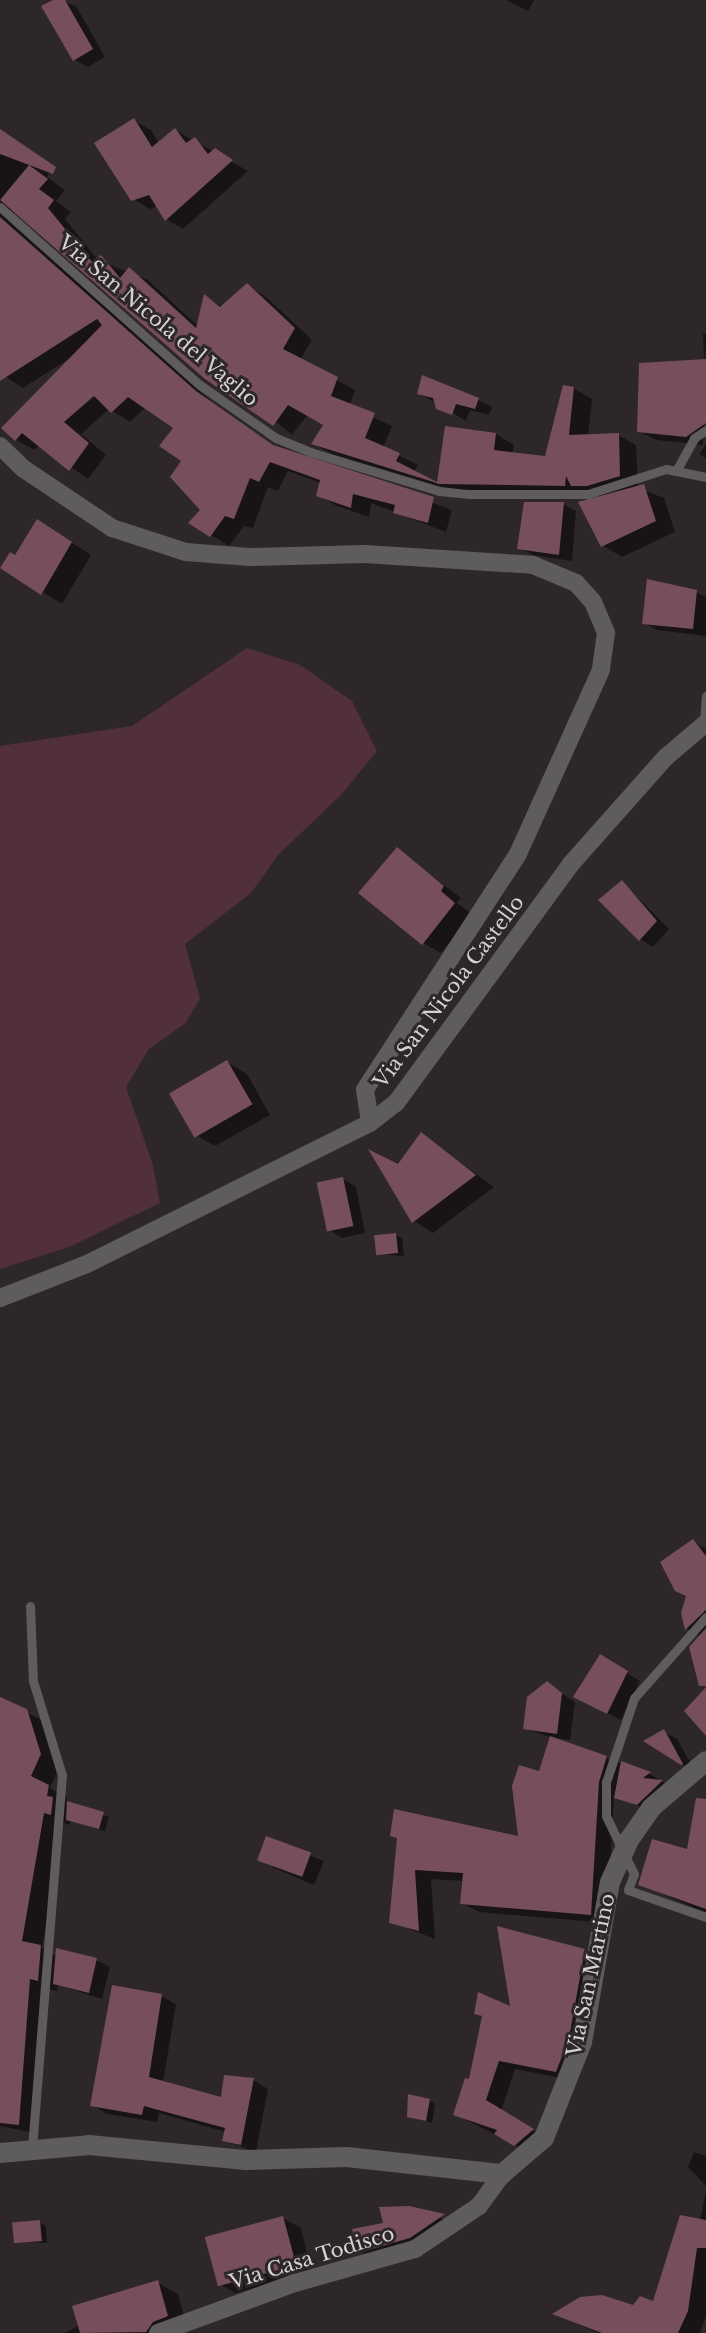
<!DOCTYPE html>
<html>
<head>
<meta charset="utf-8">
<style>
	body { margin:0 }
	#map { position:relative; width:706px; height:2333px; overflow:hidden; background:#2d2729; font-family:"Libre Baskerville",serif }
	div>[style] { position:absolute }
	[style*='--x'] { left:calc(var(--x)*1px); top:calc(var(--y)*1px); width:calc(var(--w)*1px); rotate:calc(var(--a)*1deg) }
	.green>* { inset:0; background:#512f3c }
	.shadow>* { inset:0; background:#0007 }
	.building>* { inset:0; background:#764e5d; transform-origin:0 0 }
	.service>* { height:9px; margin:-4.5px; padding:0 4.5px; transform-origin:4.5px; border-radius:4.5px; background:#5f5c5d }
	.minor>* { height:18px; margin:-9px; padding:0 9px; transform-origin:9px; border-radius:9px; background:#5f5c5d }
	.tertiary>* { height:20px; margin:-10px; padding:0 10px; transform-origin:10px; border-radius:10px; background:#5f5c5d }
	span { translate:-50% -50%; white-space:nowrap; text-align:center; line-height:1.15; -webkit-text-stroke:6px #2d2729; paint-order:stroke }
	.street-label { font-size:20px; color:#d5d1d2 }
</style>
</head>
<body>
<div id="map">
	<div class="green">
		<i style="clip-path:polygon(247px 648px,300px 665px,352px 701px,377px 751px,341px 795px,278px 855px,251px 893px,185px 944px,200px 998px,186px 1023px,149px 1049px,126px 1087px,153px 1165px,160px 1203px,69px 1247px,0 1269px,0 746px,132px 726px)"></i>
	</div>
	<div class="shadow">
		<i style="clip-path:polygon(58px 0,76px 6px,105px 57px,88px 67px,75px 60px)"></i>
		<i style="clip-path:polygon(506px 0,534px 0,528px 11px)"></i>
		<i style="clip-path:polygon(134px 121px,151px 130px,159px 144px,175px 130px,248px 171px,183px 229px,166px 219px,158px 206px,150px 209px,133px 199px)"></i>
		<i style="clip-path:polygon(0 133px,52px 165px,47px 177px,65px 190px,56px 201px,71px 212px,65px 219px,98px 260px,148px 280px,198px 326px,205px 297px,223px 307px,247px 285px,265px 296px,312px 340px,300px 360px,355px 390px,349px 406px,392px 426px,383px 448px,418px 465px,414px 472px,439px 485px,447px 428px,496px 434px,514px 445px,512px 454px,546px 458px,573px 388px,592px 399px,588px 436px,618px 435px,636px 445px,638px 488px,664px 498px,675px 532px,622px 557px,602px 545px,602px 496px,462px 493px,332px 454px,314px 444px,326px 425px,308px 414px,292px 435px,15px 208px,13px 225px,214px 404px,272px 445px,452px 510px,446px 532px,371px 503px,369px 517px,337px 506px,318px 495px,321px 483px,288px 471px,278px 491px,268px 487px,253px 528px,244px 526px,229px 546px,211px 535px,175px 428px,146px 407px,130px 422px,109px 409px,81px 434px,106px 455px,88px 479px,40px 445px,34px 450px,16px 440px,70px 358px,23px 388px,0 373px)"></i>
		<i style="clip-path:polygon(703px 333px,706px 334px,703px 445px,656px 440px,639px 431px,704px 361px)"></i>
		<i style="clip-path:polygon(419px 393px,478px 400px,492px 407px,489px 415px,470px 410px,466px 421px)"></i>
		<i style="clip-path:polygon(706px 444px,706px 458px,699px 454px)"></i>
		<i style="clip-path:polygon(563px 504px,576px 511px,572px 561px,533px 555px,519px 548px)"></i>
		<i style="clip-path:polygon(57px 533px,91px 555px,62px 604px,2px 567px)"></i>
		<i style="clip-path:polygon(696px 592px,706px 597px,706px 636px,657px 630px,644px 623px)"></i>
		<i style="clip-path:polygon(398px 850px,461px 898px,457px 903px,472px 914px,441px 953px,423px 943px)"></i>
		<i style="clip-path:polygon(623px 883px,669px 929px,653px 947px,640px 939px)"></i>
		<i style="clip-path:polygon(227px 1062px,247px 1074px,270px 1115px,215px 1146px,196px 1135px)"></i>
		<i style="clip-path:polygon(422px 1135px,494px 1187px,433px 1233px,414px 1221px,399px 1167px)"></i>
		<i style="clip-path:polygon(343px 1179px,356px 1187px,365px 1233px,342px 1238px,329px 1230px)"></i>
		<i style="clip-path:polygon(396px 1235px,402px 1238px,404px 1256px,379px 1254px)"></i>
		<i style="clip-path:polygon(693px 1542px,706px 1549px,706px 1678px,700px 1636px,687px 1628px)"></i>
		<i style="clip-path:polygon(601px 1657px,640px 1681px,621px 1720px,589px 1704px)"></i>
		<i style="clip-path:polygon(547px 1684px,575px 1702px,570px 1740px,554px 1738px,650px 1774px,675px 1789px,651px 1811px,614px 1796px,607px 1923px,479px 1912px,462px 1903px,464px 1881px,431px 1879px,435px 1939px,391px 1922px,399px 1839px,392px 1835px,521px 1839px,552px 1738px,525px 1728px)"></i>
		<i style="clip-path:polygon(0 1699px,46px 1722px,60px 1766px,50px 1788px,67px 1798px,66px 1803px,109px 1817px,105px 1831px,71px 1820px,70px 1825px,63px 1823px,42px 1948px,57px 1956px,96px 1960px,110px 1967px,102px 1999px,58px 1985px,57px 1991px,49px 1989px,38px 2134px,0 2126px)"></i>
		<i style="clip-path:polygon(664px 1732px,677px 1739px,695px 1771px,682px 1764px)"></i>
		<i style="clip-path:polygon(706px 1802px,706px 1913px,640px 1884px,688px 1852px)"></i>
		<i style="clip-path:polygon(267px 1838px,324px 1861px,314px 1885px,272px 1867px)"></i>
		<i style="clip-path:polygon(584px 1951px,600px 1960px,572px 2080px,515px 2069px,501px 2111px,547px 2139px,531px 2153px,455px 2114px,470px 2082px,484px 2018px,476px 2013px,513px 2010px)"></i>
		<i style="clip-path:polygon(161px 1996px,176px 2004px,163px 2083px,223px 2100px,253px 2080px,268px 2089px,256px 2152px,224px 2140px,226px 2132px,159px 2113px,157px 2122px,107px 2114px,92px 2105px)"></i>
		<i style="clip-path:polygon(429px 2100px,435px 2104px,432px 2123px,409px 2116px)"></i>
		<i style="clip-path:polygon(694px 2152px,706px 2156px,706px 2186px,688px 2167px)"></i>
		<i style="clip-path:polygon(706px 2191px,706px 2316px,700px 2333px,598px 2333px,556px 2314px,654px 2303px,700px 2221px)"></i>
		<i style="clip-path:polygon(409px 2208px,456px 2223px,373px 2259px,360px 2251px)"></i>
		<i style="clip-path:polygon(283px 2218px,301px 2228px,312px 2274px,235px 2293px,218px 2283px)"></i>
		<i style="clip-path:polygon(40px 2222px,46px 2226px,47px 2243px,16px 2241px)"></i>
		<i style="clip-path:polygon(158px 2283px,178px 2294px,187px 2327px,173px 2333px,65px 2333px)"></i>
	</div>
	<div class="building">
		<i style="clip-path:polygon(53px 0,65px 0,93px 49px,73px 61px,41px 6px)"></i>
		<i style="clip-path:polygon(134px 118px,152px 147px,175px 128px,186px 143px,195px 137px,208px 154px,215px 148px,233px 160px,165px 221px,149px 195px,131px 201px,94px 143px)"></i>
		<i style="clip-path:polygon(0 129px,56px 167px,53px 174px,0 154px)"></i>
		<i style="clip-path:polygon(29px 165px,48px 179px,39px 189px,54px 200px,48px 208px,92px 262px,101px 255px,120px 278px,129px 267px,196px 328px,204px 294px,220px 307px,247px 283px,295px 328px,283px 349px,338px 377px,331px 396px,375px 413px,365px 438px,400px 453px,396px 461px,437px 482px,445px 426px,496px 433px,494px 450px,545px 456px,563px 385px,574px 387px,569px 435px,619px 433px,620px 476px,587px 486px,571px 486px,566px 476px,565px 486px,440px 484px,311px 444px,323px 425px,288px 405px,273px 426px,205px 379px,0 200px)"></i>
		<i style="clip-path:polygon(0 217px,196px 391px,273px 445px,434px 497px,428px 523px,393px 513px,395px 505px,353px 494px,351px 508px,316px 496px,320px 480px,270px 462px,259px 482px,250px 478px,234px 519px,225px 516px,210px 537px,188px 523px,200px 510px,170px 477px,181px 461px,159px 446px,173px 428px,128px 397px,111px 413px,94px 396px,64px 422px,89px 443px,69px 471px,22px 433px,15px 441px,1px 428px,102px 325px,97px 319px,0 381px)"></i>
		<i style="clip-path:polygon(706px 359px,706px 423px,686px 437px,637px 432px,639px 363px)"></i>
		<i style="clip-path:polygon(422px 375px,479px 398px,475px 409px,456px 404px,452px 415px,436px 409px,433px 398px,417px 394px)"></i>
		<i style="clip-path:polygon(644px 484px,656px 521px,601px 547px,578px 502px)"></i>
		<i style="clip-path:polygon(524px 502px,564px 502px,559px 555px,517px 549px)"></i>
		<i style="clip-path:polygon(37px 519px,72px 542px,41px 595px,0 568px,10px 552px,15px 555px)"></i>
		<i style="clip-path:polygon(647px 579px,697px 590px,693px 629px,642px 624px)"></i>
		<i style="clip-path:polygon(397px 847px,444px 886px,441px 891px,455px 903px,422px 945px,358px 893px)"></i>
		<i style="clip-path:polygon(622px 880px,657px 921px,639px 941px,598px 900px)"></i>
		<i style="left:227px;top:1060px;width:51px;height:67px;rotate:60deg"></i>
		<i style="clip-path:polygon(421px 1132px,476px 1175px,412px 1223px,368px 1149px,398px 1164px)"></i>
		<i style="left:343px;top:1177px;width:50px;height:27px;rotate:78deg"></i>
		<i style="left:396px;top:1233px;width:20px;height:22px;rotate:84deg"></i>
		<i style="clip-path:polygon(693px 1539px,706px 1556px,706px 1610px,685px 1630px,681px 1613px,686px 1596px,675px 1591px,660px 1562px)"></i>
		<i style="clip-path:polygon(706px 1628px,706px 1686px,699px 1686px,689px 1647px)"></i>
		<i style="clip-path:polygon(600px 1654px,628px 1671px,607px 1714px,573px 1697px)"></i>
		<i style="clip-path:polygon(547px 1681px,562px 1693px,557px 1734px,523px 1729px,527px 1697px)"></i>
		<i style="clip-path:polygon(706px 1687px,706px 1736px,684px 1711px)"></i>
		<i style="clip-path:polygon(0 1697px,27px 1709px,41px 1754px,31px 1776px,49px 1785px,47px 1796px,53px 1797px,51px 1815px,44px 1813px,22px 1941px,41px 1945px,38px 1981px,30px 1979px,19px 2125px,0 2123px)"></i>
		<i style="clip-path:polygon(664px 1729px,683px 1764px,681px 1765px,643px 1741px)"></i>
		<i style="clip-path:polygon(550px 1736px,607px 1756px,599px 1782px,591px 1915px,460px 1904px,463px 1873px,415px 1870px,419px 1931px,389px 1923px,397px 1838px,390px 1836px,394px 1809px,518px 1836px,512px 1786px,519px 1765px,539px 1771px)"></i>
		<i style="clip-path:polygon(621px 1761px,651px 1772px,643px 1778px,663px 1780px,637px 1805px,614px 1798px)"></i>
		<i style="clip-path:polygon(696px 1798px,706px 1799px,706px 1909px,638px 1885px,652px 1839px,687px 1849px)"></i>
		<i style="clip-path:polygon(67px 1801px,104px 1812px,99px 1829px,66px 1820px)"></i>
		<i style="left:266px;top:1836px;width:48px;height:26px;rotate:20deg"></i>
		<i style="clip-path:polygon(497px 1926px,585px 1949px,569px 2038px,556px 2072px,499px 2061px,486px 2100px,534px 2129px,514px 2146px,494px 2134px,497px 2130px,453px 2115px,465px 2078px,469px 2079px,482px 2016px,474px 2014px,478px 1992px,510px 2006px)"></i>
		<i style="clip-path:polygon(56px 1948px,97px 1958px,89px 1993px,53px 1984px)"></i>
		<i style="clip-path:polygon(112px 1985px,162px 1994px,149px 2077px,221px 2097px,224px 2075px,254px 2078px,241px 2145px,222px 2141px,225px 2128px,144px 2106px,142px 2115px,90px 2106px)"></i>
		<i style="clip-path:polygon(408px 2094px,430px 2099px,426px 2121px,407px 2117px)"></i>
		<i style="clip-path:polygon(409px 2206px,445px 2214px,410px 2238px,358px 2253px,352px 2229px,383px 2223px,379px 2207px)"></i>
		<i style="clip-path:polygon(680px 2215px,706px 2220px,706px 2248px,697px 2248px,688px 2311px,678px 2333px,602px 2333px,552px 2314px,580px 2297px,602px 2295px,633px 2305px,640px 2296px,653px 2301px)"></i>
		<i style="left:283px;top:2216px;width:51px;height:81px;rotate:75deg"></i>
		<i style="left:40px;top:2220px;width:21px;height:28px;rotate:85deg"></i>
		<i style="clip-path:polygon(158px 2280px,168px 2316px,153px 2322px,146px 2332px,80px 2333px,72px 2306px)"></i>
	</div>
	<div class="service">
		<i style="--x:0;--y:207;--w:268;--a:41.7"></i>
		<i style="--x:200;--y:385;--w:93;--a:34.9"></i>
		<i style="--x:276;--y:438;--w:37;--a:22"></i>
		<i style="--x:310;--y:452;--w:135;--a:16.8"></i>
		<i style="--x:439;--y:491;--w:30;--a:6"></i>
		<i style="--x:469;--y:494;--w:119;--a:0"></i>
		<i style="--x:588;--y:494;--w:82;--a:-17.8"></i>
		<i style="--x:666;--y:469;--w:41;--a:11.3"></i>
		<i style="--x:676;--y:471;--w:38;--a:-61"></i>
		<i style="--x:694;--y:438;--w:14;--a:-34"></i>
		<i style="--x:704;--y:723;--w:27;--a:-86"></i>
		<i style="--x:30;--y:1606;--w:75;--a:87.7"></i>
		<i style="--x:33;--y:1681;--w:98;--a:72.9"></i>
		<i style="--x:62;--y:1775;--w:376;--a:94.6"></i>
		<i style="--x:706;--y:1617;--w:108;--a:131.6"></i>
		<i style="--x:634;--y:1698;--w:89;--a:108.4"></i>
		<i style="--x:606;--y:1782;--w:34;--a:90"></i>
		<i style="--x:606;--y:1816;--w:64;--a:64.2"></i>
		<i style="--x:634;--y:1874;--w:17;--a:111"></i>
		<i style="--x:628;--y:1890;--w:83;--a:19.1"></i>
	</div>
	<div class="minor">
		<i style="--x:0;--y:446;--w:33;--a:44"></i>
		<i style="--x:24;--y:469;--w:106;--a:33.8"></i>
		<i style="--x:112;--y:528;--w:78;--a:18"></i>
		<i style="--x:186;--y:552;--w:64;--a:4.5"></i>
		<i style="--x:250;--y:557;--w:115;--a:-1.5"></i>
		<i style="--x:365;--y:554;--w:168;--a:3.7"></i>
		<i style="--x:533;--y:565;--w:47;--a:22.7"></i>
		<i style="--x:576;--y:583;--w:25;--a:48"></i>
		<i style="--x:593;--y:602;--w:34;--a:67"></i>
		<i style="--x:606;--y:633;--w:37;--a:98"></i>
		<i style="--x:601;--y:670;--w:202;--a:114.3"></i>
		<i style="--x:518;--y:854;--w:281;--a:123"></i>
		<i style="--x:365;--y:1090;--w:33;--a:81"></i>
		<i style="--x:0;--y:1298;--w:93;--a:-21.3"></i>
		<i style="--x:87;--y:1264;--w:316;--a:-26.5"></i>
		<i style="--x:370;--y:1123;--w:33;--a:-38"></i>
		<i style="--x:396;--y:1103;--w:295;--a:-53.8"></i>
		<i style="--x:570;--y:865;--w:144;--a:-48.4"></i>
		<i style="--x:666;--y:757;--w:52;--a:-40.4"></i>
		<i style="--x:158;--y:2333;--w:146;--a:-20.1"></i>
		<i style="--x:295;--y:2283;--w:125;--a:-15.8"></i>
		<i style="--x:415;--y:2249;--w:77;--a:-33.9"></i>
		<i style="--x:479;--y:2206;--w:39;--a:-54"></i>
	</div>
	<div class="tertiary">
		<i style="--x:0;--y:2153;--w:89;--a:-5.1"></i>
		<i style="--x:89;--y:2145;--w:158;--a:5.5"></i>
		<i style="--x:246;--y:2160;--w:101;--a:-1.7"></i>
		<i style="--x:347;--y:2157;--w:156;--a:6.3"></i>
		<i style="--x:502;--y:2174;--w:55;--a:-40.6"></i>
		<i style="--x:544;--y:2138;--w:103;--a:-68.4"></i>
		<i style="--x:582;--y:2042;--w:162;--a:-80.1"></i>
		<i style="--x:610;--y:1882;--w:46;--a:-65.7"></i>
		<i style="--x:629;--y:1840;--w:39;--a:-55"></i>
		<i style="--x:651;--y:1808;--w:72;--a:-40.5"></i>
	</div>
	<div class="street-label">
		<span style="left:158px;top:321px;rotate:40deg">Via San Nicola del Vaglio</span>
		<span style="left:449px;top:992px;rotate:-53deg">Via San Nicola Castello</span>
		<span style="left:591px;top:1975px;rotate:-78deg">Via San Martino</span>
		<span style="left:312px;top:2258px;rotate:-17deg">Via Casa Todisco</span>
	</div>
</div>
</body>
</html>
